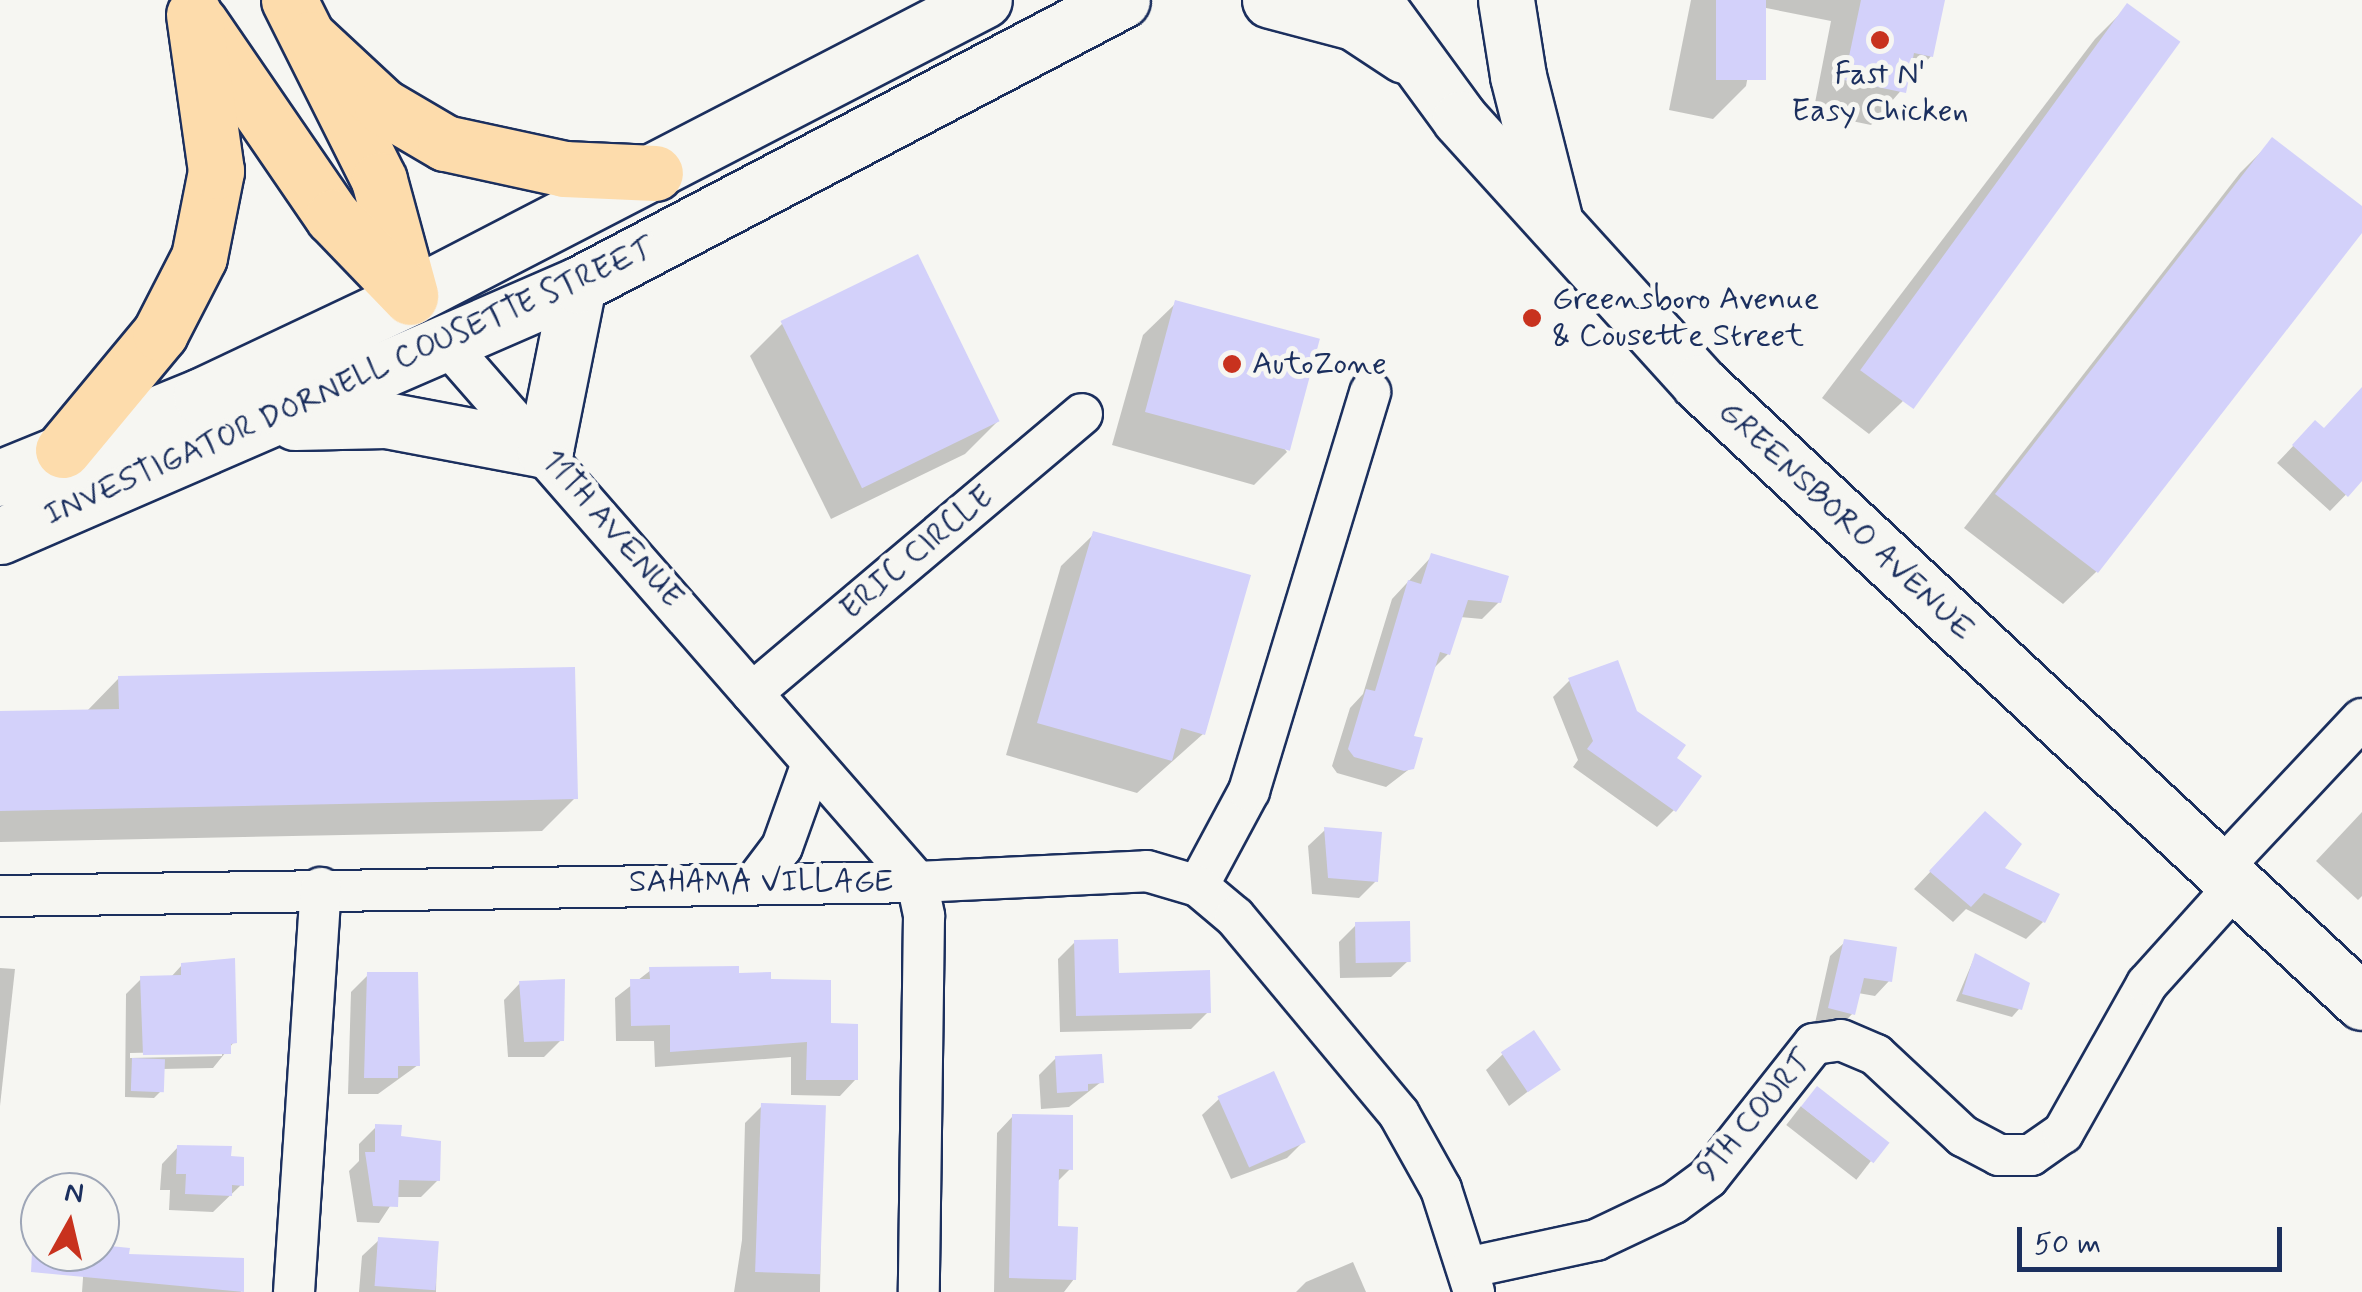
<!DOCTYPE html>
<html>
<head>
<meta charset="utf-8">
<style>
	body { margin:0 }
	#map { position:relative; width:2362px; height:1292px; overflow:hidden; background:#f6f6f2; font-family:Mynerve,sans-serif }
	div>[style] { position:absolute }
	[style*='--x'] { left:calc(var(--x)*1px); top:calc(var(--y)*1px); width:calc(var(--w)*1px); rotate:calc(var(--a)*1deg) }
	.shadow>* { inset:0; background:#0003; transform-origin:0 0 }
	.building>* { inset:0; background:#d3d1fa; transform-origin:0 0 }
	.roads { filter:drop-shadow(2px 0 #1b2f5e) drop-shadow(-2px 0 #1b2f5e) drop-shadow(0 2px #1b2f5e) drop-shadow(0 -2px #1b2f5e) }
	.street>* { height:40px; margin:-20px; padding:0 20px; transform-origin:20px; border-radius:20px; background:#f6f6f2 }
	.secondary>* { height:55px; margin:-27.5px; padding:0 27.5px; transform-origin:27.5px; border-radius:27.5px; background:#f6f6f2 }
	.highway>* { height:55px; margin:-27.5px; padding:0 27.5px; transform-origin:27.5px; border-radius:27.5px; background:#fddcac }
	.dots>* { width:28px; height:28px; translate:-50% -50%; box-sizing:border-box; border:5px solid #f6f6f2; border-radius:50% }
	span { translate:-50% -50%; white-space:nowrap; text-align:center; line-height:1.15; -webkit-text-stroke:10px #f6f6f2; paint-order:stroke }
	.poi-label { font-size:32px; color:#1b2f5e }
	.left { translate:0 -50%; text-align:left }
	.street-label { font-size:32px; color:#1b2f5e }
	.north { position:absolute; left:20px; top:1172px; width:100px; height:100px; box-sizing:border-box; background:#f6f6f2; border:2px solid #9ea6b7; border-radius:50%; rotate:8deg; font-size:28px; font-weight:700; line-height:40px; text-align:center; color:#1b2f5e }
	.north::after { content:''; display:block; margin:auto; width:35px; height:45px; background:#c8321e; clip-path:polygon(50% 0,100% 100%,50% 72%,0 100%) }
	.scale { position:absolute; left:2017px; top:1227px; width:265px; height:45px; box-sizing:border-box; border:5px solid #1b2f5e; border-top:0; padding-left:12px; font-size:30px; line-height:35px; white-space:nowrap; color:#1b2f5e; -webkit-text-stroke:8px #f6f6f2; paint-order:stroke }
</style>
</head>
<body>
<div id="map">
	<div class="shadow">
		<i style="clip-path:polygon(1691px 0,1943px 0,1931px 56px,1871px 125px,1813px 113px,1831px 21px,1761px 7px,1746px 86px,1713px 119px,1669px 110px)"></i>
		<i style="clip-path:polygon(2128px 6px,2176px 43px,1902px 402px,1869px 434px,1822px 398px,2095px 39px)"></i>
		<i style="clip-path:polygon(2272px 141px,2362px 210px,2362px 229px,2096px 572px,2063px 604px,1964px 528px,2240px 173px)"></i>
		<i style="clip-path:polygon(1176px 303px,1287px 452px,1254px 485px,1112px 445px,1143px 335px)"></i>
		<i style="clip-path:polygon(783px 323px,998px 421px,965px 454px,831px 519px,750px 356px)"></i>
		<i style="clip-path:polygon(2362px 405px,2362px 478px,2330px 511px,2277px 463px,2315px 423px,2324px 431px)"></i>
		<i style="clip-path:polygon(1094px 534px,1203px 734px,1137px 793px,1006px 755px,1061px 566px)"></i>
		<i style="clip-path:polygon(1432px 556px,1499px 602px,1482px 619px,1460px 617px,1448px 654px,1431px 671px,1411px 737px,1412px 767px,1386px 787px,1337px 773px,1332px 766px,1350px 708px,1363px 694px,1392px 599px)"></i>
		<i style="clip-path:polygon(119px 678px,575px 798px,542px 831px,0 842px,0 714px,86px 712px)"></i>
		<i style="clip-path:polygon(1570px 680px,1635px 713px,1674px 759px,1674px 810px,1657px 827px,1573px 767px,1578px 760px,1553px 697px)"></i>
		<i style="clip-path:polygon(2362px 812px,2362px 896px,2358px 900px,2316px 861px)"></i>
		<i style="clip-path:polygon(1325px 830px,1376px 881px,1359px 898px,1312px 894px,1308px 846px)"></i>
		<i style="clip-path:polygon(1969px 831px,2043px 922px,2026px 939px,1966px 909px,1953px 922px,1914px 889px)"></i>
		<i style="clip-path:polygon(1356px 925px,1408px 961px,1391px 977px,1340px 978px,1339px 942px)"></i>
		<i style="clip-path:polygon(1075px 942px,1117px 975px,1208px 1012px,1191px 1029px,1060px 1032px,1058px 959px)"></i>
		<i style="clip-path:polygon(1845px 942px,1889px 981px,1875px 996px,1858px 993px,1853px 1013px,1839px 1028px,1815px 1023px,1830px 956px)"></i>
		<i style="clip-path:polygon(1975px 956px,2019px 1009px,2012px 1017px,1956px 1001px)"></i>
		<i style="clip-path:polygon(evenodd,182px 965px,234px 1042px,213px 1068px,162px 1069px,162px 1090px,154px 1098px,125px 1097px,126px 994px,141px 979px,170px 978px,182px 965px,222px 1051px,222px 1056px,130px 1058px,130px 1053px,222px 1051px)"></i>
		<i style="clip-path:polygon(0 968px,15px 969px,0 1106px)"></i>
		<i style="clip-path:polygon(651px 970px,769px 982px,829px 1026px,856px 1079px,840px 1096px,791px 1095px,791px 1057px,655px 1067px,654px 1041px,616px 1041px,615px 998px)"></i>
		<i style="clip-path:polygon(368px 975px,418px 1065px,378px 1094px,348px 1094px,351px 992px)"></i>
		<i style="clip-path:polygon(520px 983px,561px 1040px,544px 1057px,508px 1057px,504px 1000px)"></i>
		<i style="clip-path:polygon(1503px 1054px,1557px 1069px,1509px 1106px,1486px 1070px)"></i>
		<i style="clip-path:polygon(1056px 1058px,1101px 1082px,1069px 1107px,1041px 1109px,1039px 1075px)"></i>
		<i style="clip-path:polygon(1219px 1099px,1303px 1142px,1287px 1158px,1231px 1179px,1202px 1115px)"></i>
		<i style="clip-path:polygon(762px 1106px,823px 1107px,820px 1292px,734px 1292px,742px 1240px,745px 1123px)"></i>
		<i style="left:1801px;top:1106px;width:89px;height:24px;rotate:38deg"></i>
		<i style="clip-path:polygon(1013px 1116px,1070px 1169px,1056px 1183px,1055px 1229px,1074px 1279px,1064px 1292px,994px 1292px,997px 1133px)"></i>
		<i style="clip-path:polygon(376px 1127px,399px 1138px,438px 1180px,421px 1197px,396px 1197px,379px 1223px,357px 1222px,349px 1171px,359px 1161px,359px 1144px)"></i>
		<i style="clip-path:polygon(178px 1147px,229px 1158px,241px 1185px,213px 1212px,169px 1210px,170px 1190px,160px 1190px,162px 1164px)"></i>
		<i style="clip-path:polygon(379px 1240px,437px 1244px,436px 1292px,359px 1292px,362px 1256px)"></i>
		<i style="clip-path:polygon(100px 1248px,126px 1257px,242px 1261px,241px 1292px,82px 1292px,84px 1264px)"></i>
		<i style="clip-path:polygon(1353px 1262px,1366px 1292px,1296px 1292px,1306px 1282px)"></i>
	</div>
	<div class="building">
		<i style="left:1716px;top:0;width:50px;height:80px"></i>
		<i style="clip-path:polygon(1861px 0,1945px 0,1933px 57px,1914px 53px,1906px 93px,1844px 80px)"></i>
		<i style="left:2127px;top:3px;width:66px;height:454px;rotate:36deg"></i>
		<i style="clip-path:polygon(2272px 137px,2362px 206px,2362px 233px,2098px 573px,1995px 494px)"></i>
		<i style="left:918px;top:254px;width:186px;height:153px;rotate:64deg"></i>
		<i style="left:1175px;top:300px;width:150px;height:116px;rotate:15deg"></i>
		<i style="clip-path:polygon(2362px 387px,2362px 481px,2348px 497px,2292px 445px,2315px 420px,2324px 428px)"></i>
		<i style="clip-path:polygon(1093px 531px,1251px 575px,1205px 735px,1181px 728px,1172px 761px,1037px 723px)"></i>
		<i style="clip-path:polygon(1431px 553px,1509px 576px,1501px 603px,1468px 600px,1450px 655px,1440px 652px,1414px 736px,1423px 738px,1414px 769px,1404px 771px,1354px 757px,1348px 749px,1366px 689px,1375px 691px,1408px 580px,1421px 584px)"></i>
		<i style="clip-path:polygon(1618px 660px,1637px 711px,1686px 745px,1677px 758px,1702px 776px,1676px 812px,1587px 749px,1593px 741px,1568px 678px)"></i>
		<i style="clip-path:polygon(575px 667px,578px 799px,0 811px,0 711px,119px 709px,118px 676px)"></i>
		<i style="clip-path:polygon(1985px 811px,2022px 844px,2005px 868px,2060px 894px,2045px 923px,1984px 893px,1971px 907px,1929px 871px)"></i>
		<i style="clip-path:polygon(1324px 827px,1382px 832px,1378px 882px,1328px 878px)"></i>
		<i style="left:1410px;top:921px;width:41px;height:55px;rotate:89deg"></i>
		<i style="clip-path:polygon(1118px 939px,1119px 973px,1210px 970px,1211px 1013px,1076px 1016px,1074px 940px)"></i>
		<i style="clip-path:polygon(1844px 939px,1897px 947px,1892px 982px,1864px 978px,1855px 1015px,1828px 1008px)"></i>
		<i style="clip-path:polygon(1975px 953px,2030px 983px,2022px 1010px,1962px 994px)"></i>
		<i style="clip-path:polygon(235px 958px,237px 1043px,231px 1044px,231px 1054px,143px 1055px,140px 976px,181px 975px,181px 963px)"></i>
		<i style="clip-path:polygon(739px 966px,739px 973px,771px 972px,771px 979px,831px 980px,831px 1023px,858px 1024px,858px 1080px,806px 1080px,807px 1042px,670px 1052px,670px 1025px,631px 1026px,630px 979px,650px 979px,649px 967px)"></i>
		<i style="clip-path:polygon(367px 972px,418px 972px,420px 1066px,398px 1066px,398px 1078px,364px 1078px)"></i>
		<i style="clip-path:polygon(565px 979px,564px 1041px,524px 1042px,519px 981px)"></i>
		<i style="left:1534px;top:1030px;width:48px;height:40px;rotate:56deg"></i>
		<i style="clip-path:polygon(1102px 1054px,1104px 1083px,1088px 1084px,1088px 1091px,1057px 1093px,1055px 1056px)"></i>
		<i style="left:132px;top:1058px;width:33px;height:33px;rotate:2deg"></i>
		<i style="left:1274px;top:1071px;width:78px;height:62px;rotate:66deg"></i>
		<i style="left:1817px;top:1086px;width:92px;height:26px;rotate:38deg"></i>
		<i style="left:761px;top:1103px;width:65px;height:169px;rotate:2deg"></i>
		<i style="clip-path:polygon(1012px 1114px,1073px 1115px,1073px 1170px,1059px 1169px,1058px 1226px,1078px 1227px,1076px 1280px,1009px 1278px)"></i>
		<i style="clip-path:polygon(375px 1124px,402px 1125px,401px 1136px,441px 1141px,440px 1181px,399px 1180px,398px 1207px,373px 1206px,365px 1152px,375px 1152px)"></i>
		<i style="clip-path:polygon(177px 1145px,232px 1146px,231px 1156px,244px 1157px,244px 1186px,232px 1185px,232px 1196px,185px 1194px,186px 1174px,176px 1174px)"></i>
		<i style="left:378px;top:1237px;width:61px;height:49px;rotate:4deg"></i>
		<i style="clip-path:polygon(100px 1245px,130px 1248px,129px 1254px,244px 1258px,244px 1292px,31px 1272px,32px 1252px,100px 1252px)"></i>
	</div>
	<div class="roads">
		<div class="street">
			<i style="--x:446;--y:343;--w:716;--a:48.85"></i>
			<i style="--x:917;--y:882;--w:35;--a:78"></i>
			<i style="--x:924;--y:916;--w:376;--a:90.8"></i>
			<i style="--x:752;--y:693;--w:432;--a:-40.2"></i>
			<i style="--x:2220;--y:870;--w:207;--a:-46.8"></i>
			<i style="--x:757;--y:880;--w:41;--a:-52.9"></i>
			<i style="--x:782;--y:847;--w:89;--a:-70.3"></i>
			<i style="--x:1198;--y:886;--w:108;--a:-61.8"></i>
			<i style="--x:1249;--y:791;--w:417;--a:-73.1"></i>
			<i style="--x:0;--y:896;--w:917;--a:-0.87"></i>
			<i style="--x:917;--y:882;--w:230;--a:-2.7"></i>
			<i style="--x:1147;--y:871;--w:53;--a:16.4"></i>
			<i style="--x:1198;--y:886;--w:48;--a:40"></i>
			<i style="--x:1235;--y:917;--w:256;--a:50.2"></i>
			<i style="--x:1399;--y:1114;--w:86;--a:60.8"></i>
			<i style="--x:1441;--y:1189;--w:108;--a:72.2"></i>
			<i style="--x:1471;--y:1267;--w:128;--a:-12.2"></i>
			<i style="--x:1596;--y:1240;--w:86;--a:-25.4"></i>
			<i style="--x:1674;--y:1203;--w:42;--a:-36.3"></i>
			<i style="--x:1708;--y:1178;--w:171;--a:-51.7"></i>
			<i style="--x:1814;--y:1044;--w:27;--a:-8"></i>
			<i style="--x:1841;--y:1040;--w:38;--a:23"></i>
			<i style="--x:1876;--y:1055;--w:119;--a:43"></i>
			<i style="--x:1963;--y:1136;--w:41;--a:27.8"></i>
			<i style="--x:1999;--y:1155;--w:32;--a:0"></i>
			<i style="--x:2031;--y:1155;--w:39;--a:-35"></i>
			<i style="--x:2063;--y:1133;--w:171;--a:-60.6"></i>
			<i style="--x:2147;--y:984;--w:133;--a:-48"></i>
			<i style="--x:294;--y:1292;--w:405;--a:-86.2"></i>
		</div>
		<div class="secondary">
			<i style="--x:1270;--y:0;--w:87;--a:14.7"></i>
			<i style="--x:1354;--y:22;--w:60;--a:33.4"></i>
			<i style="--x:1373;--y:0;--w:147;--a:53.8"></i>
			<i style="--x:1460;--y:119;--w:356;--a:47.8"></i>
			<i style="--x:1699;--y:383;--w:907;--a:43.03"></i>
			<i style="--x:1506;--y:0;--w:77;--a:81"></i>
			<i style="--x:1518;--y:76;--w:146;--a:75.8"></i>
			<i style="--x:295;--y:422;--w:91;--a:-1.3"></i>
			<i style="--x:386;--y:420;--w:162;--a:10.7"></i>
			<i style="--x:545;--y:450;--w:168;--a:-78.7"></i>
			<i style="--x:0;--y:478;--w:217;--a:-22.2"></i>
			<i style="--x:201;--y:396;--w:231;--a:-25.3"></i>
			<i style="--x:410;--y:297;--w:646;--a:-27.36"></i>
			<i style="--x:0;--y:536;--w:630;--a:-23.47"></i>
			<i style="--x:578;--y:285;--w:614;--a:-27.65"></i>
		</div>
		<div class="highway">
			<i style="--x:289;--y:0;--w:201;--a:63.4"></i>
			<i style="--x:379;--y:180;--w:118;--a:74.8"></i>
			<i style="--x:200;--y:23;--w:235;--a:55.6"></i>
			<i style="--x:333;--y:217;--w:111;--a:46.1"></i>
			<i style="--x:310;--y:39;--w:98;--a:42.9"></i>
			<i style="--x:382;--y:106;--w:73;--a:30.4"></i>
			<i style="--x:445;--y:143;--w:122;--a:12.3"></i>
			<i style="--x:564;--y:169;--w:91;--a:2.5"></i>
			<i style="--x:63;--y:450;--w:152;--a:-50.3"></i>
			<i style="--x:160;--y:333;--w:85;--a:-62.8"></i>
			<i style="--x:199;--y:257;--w:88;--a:-78.8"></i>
			<i style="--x:216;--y:171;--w:158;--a:-98"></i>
		</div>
	</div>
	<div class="dots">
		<i style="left:1880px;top:40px;background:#c8321e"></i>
		<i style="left:1532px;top:318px;background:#c8321e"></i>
		<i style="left:1232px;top:364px;background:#c8321e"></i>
	</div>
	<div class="poi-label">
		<span style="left:1880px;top:93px">Fast N'<br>Easy Chicken</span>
		<span class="left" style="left:1552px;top:318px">Greensboro Avenue<br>&amp; Cousette Street</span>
		<span class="left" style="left:1252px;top:364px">AutoZone</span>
	</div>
	<div class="street-label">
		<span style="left:349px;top:382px;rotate:-24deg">INVESTIGATOR DORNELL COUSETTE STREET</span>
		<span style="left:1846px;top:521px;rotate:43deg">GREENSBORO AVENUE</span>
		<span style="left:612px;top:529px;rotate:49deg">11TH AVENUE</span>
		<span style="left:917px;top:553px;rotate:-40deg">ERIC CIRCLE</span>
		<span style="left:761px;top:882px">SAHAMA VILLAGE</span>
		<span style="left:1755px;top:1116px;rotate:-50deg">9TH COURT</span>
	</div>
	<div class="north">N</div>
	<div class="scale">50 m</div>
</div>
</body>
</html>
